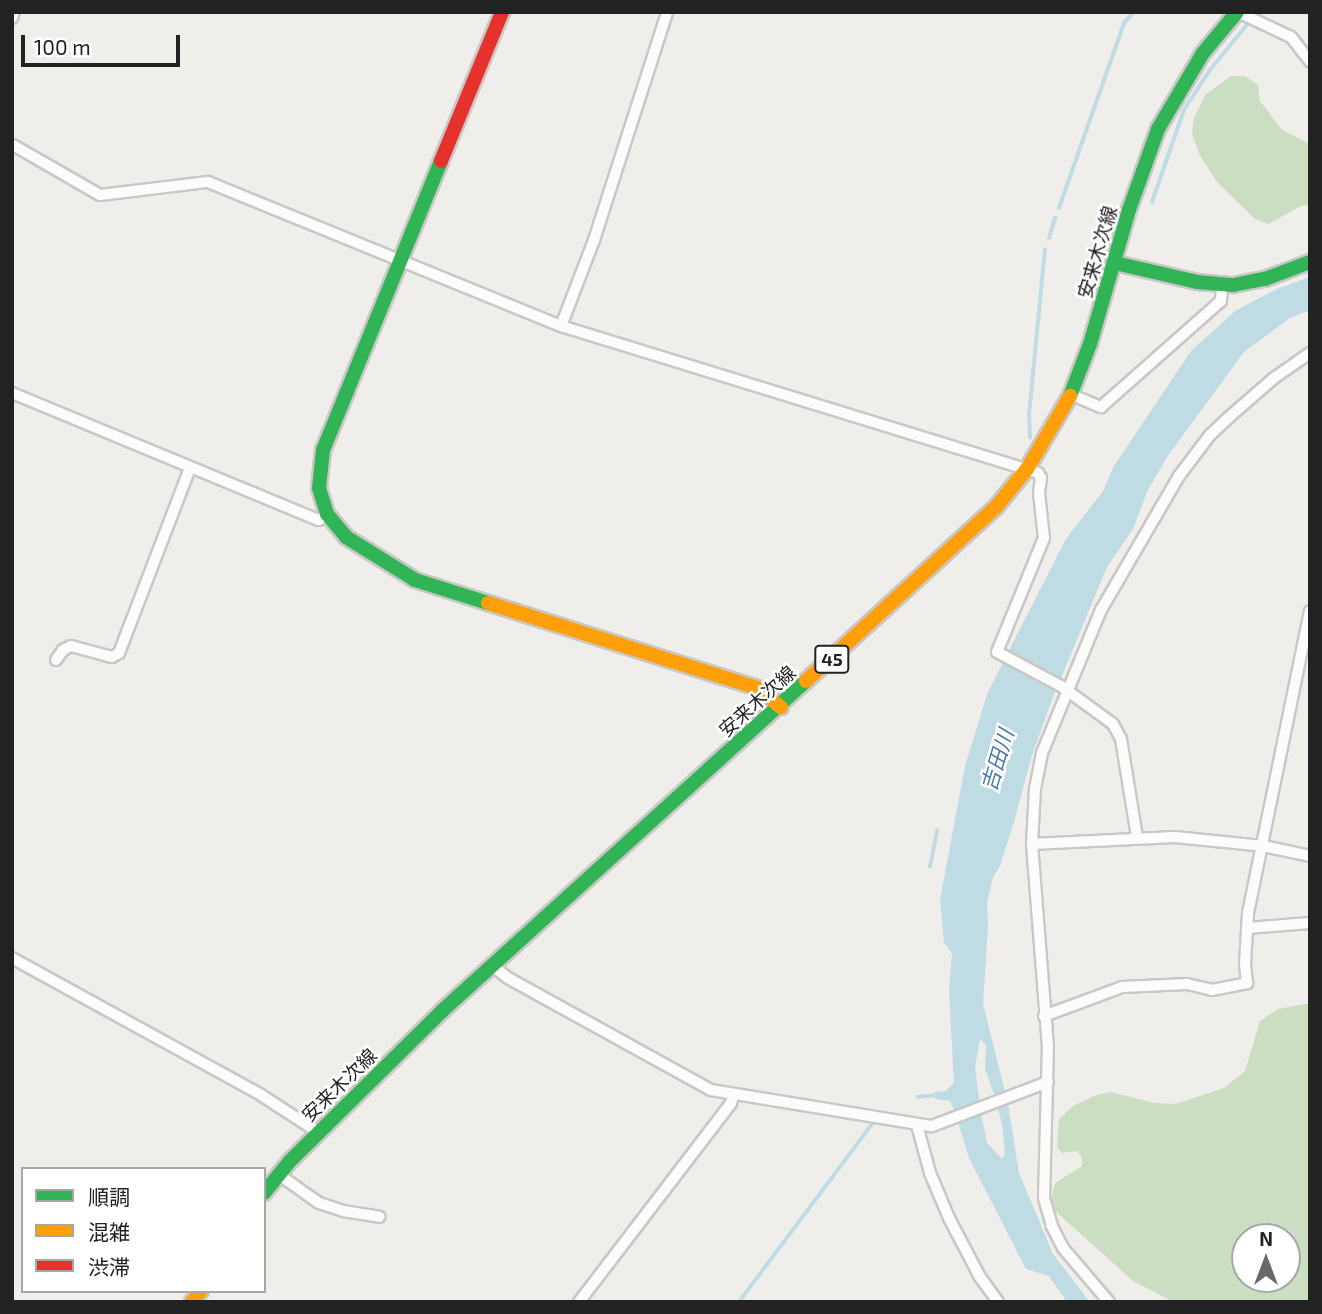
<!DOCTYPE html>
<html>
<head>
<meta charset="utf-8">
<style>
	body { margin:0 }
	#map { position:relative; width:1322px; height:1314px; overflow:hidden; background:#f0eeeb; font-family:"Exo 2","Noto Sans JP",sans-serif }
	div>[style] { position:absolute }
	[style*='--x'] { left:calc(var(--x)*1px); top:calc(var(--y)*1px); width:calc(var(--w)*1px); rotate:calc(var(--a)*1deg) }
	.forest>* { inset:0; background:#cbdec1 }
	.water>* { inset:0; background:#bfdbe3 }
	.stream>* { height:3.5px; margin:-1.75px; padding:0 1.75px; transform-origin:1.75px; border-radius:1.75px; background:#bfdbe3 }
	.roads { filter:drop-shadow(2px 0 #c9c8c7) drop-shadow(-2px 0 #c9c8c7) drop-shadow(0 2px #c9c8c7) drop-shadow(0 -2px #c9c8c7) }
	.street>* { height:10px; margin:-5px; padding:0 5px; transform-origin:5px; border-radius:5px; background:#fdfcfc }
	.fast>* { height:14px; margin:-7px; padding:0 7px; transform-origin:7px; border-radius:7px; background:#30b455 }
	.slow>* { height:14px; margin:-7px; padding:0 7px; transform-origin:7px; border-radius:7px; background:#ff9f0a }
	.jam>* { height:14px; margin:-7px; padding:0 7px; transform-origin:7px; border-radius:7px; background:#e5322d }
	span { translate:-50% -50%; white-space:nowrap; text-align:center; line-height:1.15; -webkit-text-stroke:5px #fff; paint-order:stroke }
	.shield-label span { padding:2px 5px; background:#fff; border:2px solid; border-radius:5px; -webkit-text-stroke-width:0 }
	.shield-label { font-size:18px; color:#222; font-weight:700 }
	.street-label { font-size:19px; color:#222 }
	.water-label { font-size:21px; color:#4a7aab; font-style:italic }
	.frame { position:absolute; inset:0; border:14px solid #222; pointer-events:none }
	.legend { position:absolute; left:21px; top:1167px; width:245px; height:126px; box-sizing:border-box; background:#fff; border:2px solid #a7a7a7; margin:0; padding:9px 12px; list-style:none; font-size:21px; color:#222 }
	.legend li { display:flex; align-items:center; gap:14px; height:35px }
	.legend b { width:35px; border:2px solid #a7a7a7 }
	.north { position:absolute; left:1231px; top:1223px; width:70px; height:70px; box-sizing:border-box; background:#fff; border:2px solid #a7a7a7; border-radius:50%; rotate:0deg; font-size:19px; font-weight:700; line-height:28px; text-align:center; color:#222 }
	.north::after { content:''; display:block; margin:auto; width:24px; height:32px; background:#6a6968; clip-path:polygon(50% 0,100% 100%,50% 72%,0 100%) }
	.scale { position:absolute; left:21px; top:35px; width:159px; height:32px; box-sizing:border-box; border:4px solid #222; border-top:0; padding-left:9px; font-size:21px; line-height:24px; white-space:nowrap; color:#222; -webkit-text-stroke:5px #fff; paint-order:stroke }
</style>
</head>
<body>
<div id="map">
	<div class="forest">
		<i style="clip-path:polygon(1231px 76px,1245px 76px,1258px 85px,1260px 101px,1282px 130px,1310px 144px,1310px 205px,1301px 206px,1268px 224px,1255px 219px,1217px 182px,1199px 154px,1192px 133px,1194px 118px,1206px 94px)"></i>
		<i style="clip-path:polygon(evenodd,1310px 1003px,1310px 1302px,1174px 1302px,1133px 1281px,1054px 1210px,1051px 1200px,1055px 1183px,1082px 1166px,1082px 1158px,1077px 1151px,1062px 1153px,1057px 1147px,1059px 1119px,1073px 1106px,1096px 1095px,1111px 1092px,1154px 1103px,1175px 1104px,1224px 1088px,1245px 1071px,1260px 1021px,1278px 1009px,1310px 1003px,1245px 1237px,1287px 1237px,1287px 1279px,1245px 1279px,1245px 1237px)"></i>
	</div>
	<div class="water">
		<i style="clip-path:polygon(1310px 277px,1310px 310px,1290px 318px,1244px 352px,1167px 457px,1147px 492px,1133px 529px,1107px 567px,1059px 683px,1006px 656px,1066px 539px,1103px 491px,1114px 466px,1191px 351px,1235px 311px,1277px 289px)"></i>
		<i style="clip-path:polygon(1005px 659px,1057px 686px,1032px 755px,1014px 822px,1000px 866px,993px 877px,987px 902px,988px 925px,983px 1004px,1006px 1096px,996px 1100px,985px 1069px,986px 1045px,980px 1039px,975px 1067px,980px 1106px,956px 1115px,950px 1101px,935px 1099px,935px 1092px,946px 1091px,954px 1083px,949px 990px,952px 954px,944px 942px,940px 900px,965px 766px,988px 692px)"></i>
		<i style="clip-path:polygon(1007px 1097px,1019px 1173px,1053px 1254px,1090px 1302px,1067px 1302px,1049px 1276px,1026px 1269px,969px 1158px,957px 1118px,980px 1108px,987px 1143px,1002px 1159px,1005px 1154px,1002px 1124px,996px 1101px)"></i>
	</div>
	<div class="stream">
		<i style="--x:1152;--y:202;--w:97;--a:-70.8"></i>
		<i style="--x:1184;--y:110;--w:48;--a:-57"></i>
		<i style="--x:1210;--y:70;--w:65;--a:-50.6"></i>
		<i style="--x:1059;--y:208;--w:196;--a:-70.6"></i>
		<i style="--x:1124;--y:23;--w:15;--a:-48"></i>
		<i style="--x:1049;--y:238;--w:21;--a:-73"></i>
		<i style="--x:1030;--y:438;--w:23;--a:-92"></i>
		<i style="--x:1029;--y:415;--w:166;--a:-84.5"></i>
		<i style="--x:930;--y:867;--w:37;--a:-79"></i>
		<i style="--x:918;--y:1097;--w:20;--a:-6"></i>
		<i style="--x:739;--y:1302;--w:229;--a:-53.2"></i>
	</div>
	<div class="roads">
		<div class="street">
			<i style="--x:1238;--y:12;--w:59;--a:25.3"></i>
			<i style="--x:1291;--y:37;--w:31;--a:52"></i>
			<i style="--x:12;--y:18;--w:6;--a:-72"></i>
			<i style="--x:13;--y:145;--w:100;--a:29.9"></i>
			<i style="--x:100;--y:195;--w:109;--a:-6.9"></i>
			<i style="--x:208;--y:182;--w:381;--a:22.2"></i>
			<i style="--x:561;--y:326;--w:499;--a:17.1"></i>
			<i style="--x:1038;--y:473;--w:6;--a:59"></i>
			<i style="--x:1041;--y:478;--w:15;--a:98"></i>
			<i style="--x:1039;--y:493;--w:45;--a:83.7"></i>
			<i style="--x:1044;--y:538;--w:123;--a:112.4"></i>
			<i style="--x:997;--y:652;--w:72;--a:28"></i>
			<i style="--x:1061;--y:686;--w:64;--a:36.2"></i>
			<i style="--x:1113;--y:724;--w:17;--a:62"></i>
			<i style="--x:1121;--y:739;--w:99;--a:80.7"></i>
			<i style="--x:561;--y:326;--w:92;--a:-69"></i>
			<i style="--x:594;--y:240;--w:239;--a:-72.2"></i>
			<i style="--x:12;--y:393;--w:332;--a:22.5"></i>
			<i style="--x:319;--y:520;--w:10;--a:-37"></i>
			<i style="--x:1070;--y:394;--w:34;--a:23"></i>
			<i style="--x:1101;--y:407;--w:160;--a:-41.5"></i>
			<i style="--x:1221;--y:301;--w:16;--a:-86"></i>
			<i style="--x:56;--y:660;--w:12;--a:-55"></i>
			<i style="--x:63;--y:650;--w:9;--a:-27"></i>
			<i style="--x:71;--y:646;--w:42;--a:15"></i>
			<i style="--x:112;--y:657;--w:8;--a:-30"></i>
			<i style="--x:119;--y:653;--w:198;--a:-69"></i>
			<i style="--x:1032;--y:844;--w:143;--a:-2.8"></i>
			<i style="--x:1175;--y:837;--w:88;--a:5.8"></i>
			<i style="--x:1263;--y:846;--w:48;--a:12"></i>
			<i style="--x:1247;--y:928;--w:63;--a:-4.5"></i>
			<i style="--x:12;--y:958;--w:284;--a:28.8"></i>
			<i style="--x:261;--y:1095;--w:68;--a:33"></i>
			<i style="--x:493;--y:966;--w:19;--a:39"></i>
			<i style="--x:508;--y:978;--w:232;--a:28.9"></i>
			<i style="--x:711;--y:1090;--w:224;--a:9.3"></i>
			<i style="--x:932;--y:1126;--w:124;--a:-20.8"></i>
			<i style="--x:1044;--y:1016;--w:83;--a:-20.4"></i>
			<i style="--x:1122;--y:987;--w:65;--a:-2.6"></i>
			<i style="--x:1187;--y:984;--w:26;--a:13"></i>
			<i style="--x:1212;--y:990;--w:36;--a:-11"></i>
			<i style="--x:1247;--y:983;--w:19;--a:-96"></i>
			<i style="--x:1245;--y:964;--w:51;--a:-86.6"></i>
			<i style="--x:1248;--y:913;--w:308;--a:-78.4"></i>
			<i style="--x:917;--y:1125;--w:50;--a:74.8"></i>
			<i style="--x:930;--y:1173;--w:49;--a:67.1"></i>
			<i style="--x:949;--y:1218;--w:67;--a:62.3"></i>
			<i style="--x:980;--y:1277;--w:31;--a:54"></i>
			<i style="--x:278;--y:1174;--w:50;--a:35.3"></i>
			<i style="--x:319;--y:1203;--w:25;--a:18"></i>
			<i style="--x:343;--y:1211;--w:37;--a:9"></i>
			<i style="--x:579;--y:1302;--w:250;--a:-52.6"></i>
			<i style="--x:731;--y:1103;--w:9;--a:-72"></i>
			<i style="--x:1109;--y:1302;--w:71;--a:-130.4"></i>
			<i style="--x:1063;--y:1248;--w:25;--a:-117"></i>
			<i style="--x:1052;--y:1226;--w:29;--a:-106"></i>
			<i style="--x:1044;--y:1198;--w:151;--a:-88.5"></i>
			<i style="--x:1048;--y:1047;--w:204;--a:-94.5"></i>
			<i style="--x:1032;--y:844;--w:55;--a:-86.9"></i>
			<i style="--x:1035;--y:789;--w:37;--a:-79"></i>
			<i style="--x:1042;--y:753;--w:155;--a:-67.6"></i>
			<i style="--x:1101;--y:610;--w:155;--a:-59.8"></i>
			<i style="--x:1179;--y:476;--w:51;--a:-52.9"></i>
			<i style="--x:1210;--y:435;--w:25;--a:-43"></i>
			<i style="--x:1228;--y:418;--w:61;--a:-41"></i>
			<i style="--x:1274;--y:378;--w:44;--a:-34.8"></i>
		</div>
		<div class="fast">
			<i style="--x:441;--y:161;--w:312;--a:112.2"></i>
			<i style="--x:323;--y:450;--w:38;--a:96"></i>
			<i style="--x:319;--y:488;--w:27;--a:73"></i>
			<i style="--x:327;--y:514;--w:30;--a:50"></i>
			<i style="--x:346;--y:537;--w:81;--a:31.9"></i>
			<i style="--x:415;--y:580;--w:77;--a:17.5"></i>
			<i style="--x:1115;--y:263;--w:84;--a:13"></i>
			<i style="--x:1197;--y:282;--w:36;--a:5"></i>
			<i style="--x:1233;--y:285;--w:33;--a:-11"></i>
			<i style="--x:1265;--y:279;--w:48;--a:-20.7"></i>
			<i style="--x:1070;--y:396;--w:56;--a:-69"></i>
			<i style="--x:1090;--y:344;--w:140;--a:-73.8"></i>
			<i style="--x:1129;--y:210;--w:86;--a:-70.3"></i>
			<i style="--x:1158;--y:129;--w:88;--a:-59.4"></i>
			<i style="--x:1203;--y:53;--w:53;--a:-50.3"></i>
			<i style="--x:264;--y:1193;--w:41;--a:-50.9"></i>
			<i style="--x:290;--y:1161;--w:214;--a:-44.6"></i>
			<i style="--x:442;--y:1011;--w:491;--a:-42.2"></i>
		</div>
		<div class="slow">
			<i style="--x:488;--y:603;--w:283;--a:17.5"></i>
			<i style="--x:758;--y:688;--w:30;--a:40"></i>
			<i style="--x:806;--y:681;--w:258;--a:-42.5"></i>
			<i style="--x:996;--y:507;--w:49;--a:-50.8"></i>
			<i style="--x:1027;--y:469;--w:85;--a:-59.5"></i>
			<i style="--x:192;--y:1302;--w:14;--a:-51"></i>
		</div>
		<div class="jam">
			<i style="--x:441;--y:161;--w:161;--a:-67.7"></i>
		</div>
	</div>
	<div class="shield-label">
		<span style="left:832px;top:659px">45</span>
	</div>
	<div class="street-label">
		<span style="left:1097px;top:252px;rotate:-74deg">安来木次線</span>
		<span style="left:757px;top:701px;rotate:-42deg">安来木次線</span>
		<span style="left:339px;top:1085px;rotate:-44deg">安来木次線</span>
	</div>
	<div class="water-label">
		<span style="left:997px;top:760px;rotate:-73deg">吉田川</span>
	</div>
	<div class="frame"></div>
	<ul class="legend">
	<li><b style="height:9px;background:#30b455"></b>順調</li>
	<li><b style="height:9px;background:#ff9f0a"></b>混雑</li>
	<li><b style="height:9px;background:#e5322d"></b>渋滞</li>
	</ul>
	<div class="north">N</div>
	<div class="scale">100 m</div>
</div>
</body>
</html>
